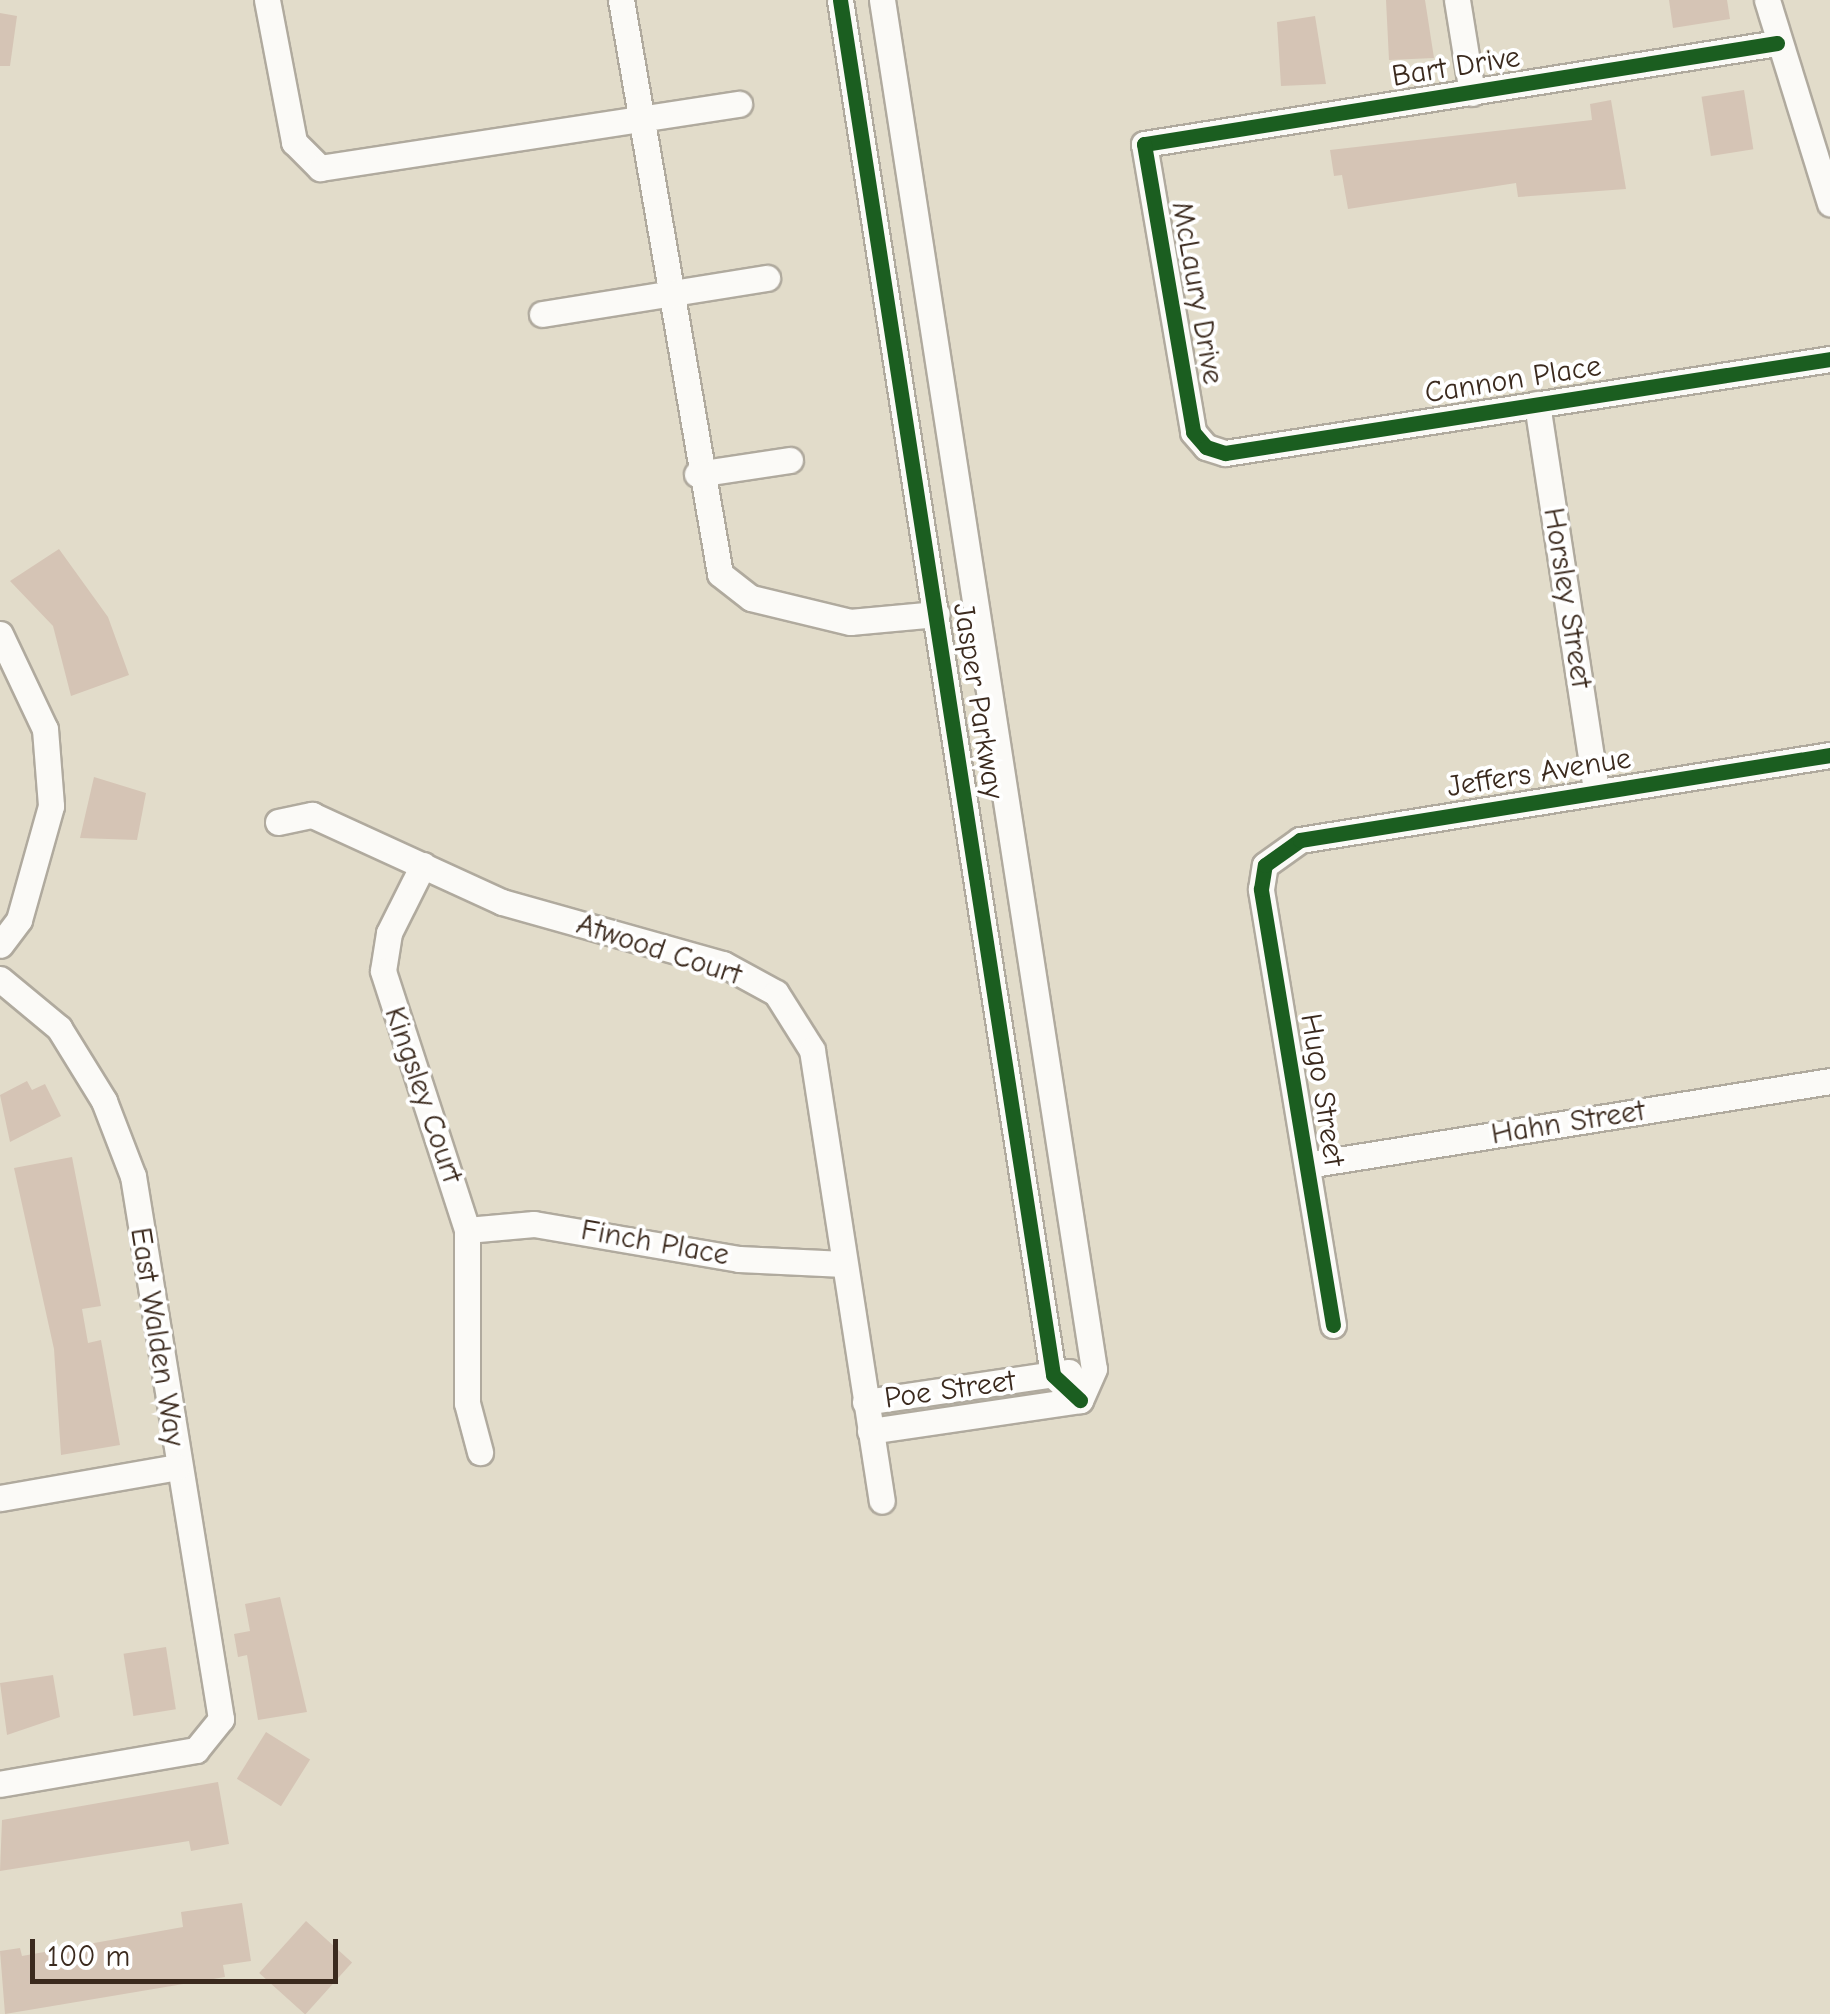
<!DOCTYPE html>
<html>
<head>
<meta charset="utf-8">
<style>
	body { margin:0 }
	#map { position:relative; width:1830px; height:2014px; overflow:hidden; background:#e2dcca; font-family:"Comic Neue",sans-serif }
	div>[style] { position:absolute }
	[style*='--x'] { left:calc(var(--x)*1px); top:calc(var(--y)*1px); width:calc(var(--w)*1px); rotate:calc(var(--a)*1deg) }
	.building>* { inset:0; background:#d5c4b5; transform-origin:0 0 }
	.roads { filter:drop-shadow(2px 0 #b0aa9e) drop-shadow(-2px 0 #b0aa9e) drop-shadow(0 2px #b0aa9e) drop-shadow(0 -2px #b0aa9e) }
	.minor>* { height:25px; margin:-12.5px; padding:0 12.5px; transform-origin:12.5px; border-radius:12.5px; background:#fbfaf7 }
	.cycleway>* { height:15px; margin:-7.5px; padding:0 7.5px; transform-origin:7.5px; border-radius:7.5px; background:#1b5e20 }
	span { translate:-50% -50%; white-space:nowrap; text-align:center; line-height:1.15; -webkit-text-stroke:8px #fff; paint-order:stroke }
	.street-label { font-size:30px; color:#3b2a1e }
	.scale { position:absolute; left:30px; top:1939px; width:308px; height:45px; box-sizing:border-box; border:5px solid #3b2a1e; border-top:0; padding-left:12px; font-size:30px; line-height:35px; white-space:nowrap; color:#3b2a1e; -webkit-text-stroke:8px #fff; paint-order:stroke }
</style>
</head>
<body>
<div id="map">
	<div class="building">
		<i style="clip-path:polygon(1386px 0,1425px 0,1434px 58px,1389px 60px)"></i>
		<i style="clip-path:polygon(1669px 0,1727px 0,1730px 19px,1673px 28px)"></i>
		<i style="clip-path:polygon(0 13px,17px 16px,10px 66px,0 66px)"></i>
		<i style="clip-path:polygon(1315px 16px,1326px 84px,1281px 86px,1277px 22px)"></i>
		<i style="left:1744px;top:90px;width:60px;height:43px;rotate:81deg"></i>
		<i style="clip-path:polygon(1611px 100px,1626px 189px,1518px 197px,1516px 183px,1348px 209px,1342px 175px,1334px 176px,1330px 150px,1592px 120px,1590px 104px)"></i>
		<i style="clip-path:polygon(59px 549px,108px 617px,129px 675px,71px 696px,53px 626px,10px 581px)"></i>
		<i style="clip-path:polygon(94px 777px,146px 793px,137px 840px,80px 838px)"></i>
		<i style="clip-path:polygon(27px 1081px,32px 1090px,45px 1084px,61px 1116px,10px 1142px,0 1095px)"></i>
		<i style="clip-path:polygon(72px 1157px,101px 1306px,82px 1309px,88px 1343px,101px 1340px,120px 1445px,61px 1455px,54px 1349px,14px 1168px)"></i>
		<i style="clip-path:polygon(280px 1597px,307px 1712px,258px 1720px,247px 1655px,238px 1657px,234px 1634px,250px 1631px,245px 1604px)"></i>
		<i style="left:166px;top:1647px;width:63px;height:43px;rotate:81deg"></i>
		<i style="clip-path:polygon(53px 1675px,60px 1717px,7px 1735px,0 1683px)"></i>
		<i style="left:266px;top:1732px;width:52px;height:55px;rotate:32deg"></i>
		<i style="clip-path:polygon(218px 1782px,229px 1844px,191px 1851px,189px 1841px,0 1871px,2px 1820px)"></i>
		<i style="clip-path:polygon(242px 1903px,251px 1961px,223px 1965px,225px 1977px,5px 2014px,0 1951px,20px 1948px,22px 1956px,183px 1927px,181px 1912px)"></i>
		<i style="left:306px;top:1921px;width:62px;height:70px;rotate:42deg"></i>
	</div>
	<div class="roads">
		<div class="minor">
			<i style="--x:267;--y:0;--w:145;--a:79.2"></i>
			<i style="--x:294;--y:142;--w:37;--a:45"></i>
			<i style="--x:320;--y:168;--w:424;--a:-8.7"></i>
			<i style="--x:621;--y:0;--w:582;--a:80.21"></i>
			<i style="--x:720;--y:574;--w:39;--a:38"></i>
			<i style="--x:751;--y:598;--w:102;--a:13.6"></i>
			<i style="--x:850;--y:622;--w:87;--a:-5.3"></i>
			<i style="--x:840;--y:0;--w:1391;--a:81.19"></i>
			<i style="--x:1053;--y:1375;--w:37;--a:43"></i>
			<i style="--x:882;--y:0;--w:1385;--a:81.2"></i>
			<i style="--x:1094;--y:1369;--w:34;--a:114"></i>
			<i style="--x:1457;--y:0;--w:94;--a:80.8"></i>
			<i style="--x:1767;--y:0;--w:213;--a:72.8"></i>
			<i style="--x:1777;--y:43;--w:641;--a:170.93"></i>
			<i style="--x:1144;--y:144;--w:292;--a:80.3"></i>
			<i style="--x:1193;--y:432;--w:20;--a:49"></i>
			<i style="--x:1206;--y:447;--w:20;--a:18"></i>
			<i style="--x:1225;--y:453;--w:612;--a:-8.83"></i>
			<i style="--x:542;--y:314;--w:228;--a:-9.1"></i>
			<i style="--x:1537;--y:404;--w:391;--a:81.3"></i>
			<i style="--x:697;--y:474;--w:94;--a:-8.6"></i>
			<i style="--x:0;--y:634;--w:105;--a:64.7"></i>
			<i style="--x:45;--y:729;--w:77;--a:85.5"></i>
			<i style="--x:51;--y:806;--w:118;--a:105.7"></i>
			<i style="--x:19;--y:920;--w:31;--a:127"></i>
			<i style="--x:278;--y:822;--w:35;--a:-12"></i>
			<i style="--x:312;--y:815;--w:209;--a:24.6"></i>
			<i style="--x:502;--y:902;--w:230;--a:15.7"></i>
			<i style="--x:723;--y:964;--w:60;--a:28.7"></i>
			<i style="--x:776;--y:993;--w:67;--a:57.7"></i>
			<i style="--x:812;--y:1050;--w:456;--a:81.2"></i>
			<i style="--x:423;--y:865;--w:76;--a:116.6"></i>
			<i style="--x:389;--y:933;--w:38;--a:99"></i>
			<i style="--x:383;--y:971;--w:272;--a:72"></i>
			<i style="--x:467;--y:1230;--w:173;--a:90"></i>
			<i style="--x:467;--y:1403;--w:51;--a:75.1"></i>
			<i style="--x:0;--y:979;--w:77;--a:39.7"></i>
			<i style="--x:59;--y:1028;--w:86;--a:58.3"></i>
			<i style="--x:104;--y:1101;--w:80;--a:68.9"></i>
			<i style="--x:133;--y:1176;--w:550;--a:80.79"></i>
			<i style="--x:221;--y:1719;--w:40;--a:129"></i>
			<i style="--x:196;--y:1750;--w:199;--a:170.2"></i>
			<i style="--x:1307;--y:1165;--w:530;--a:-9.12"></i>
			<i style="--x:467;--y:1230;--w:67;--a:-5.1"></i>
			<i style="--x:534;--y:1224;--w:208;--a:9.7"></i>
			<i style="--x:739;--y:1259;--w:105;--a:2.7"></i>
			<i style="--x:1333;--y:1325;--w:442;--a:-99.4"></i>
			<i style="--x:1261;--y:889;--w:24;--a:-81"></i>
			<i style="--x:1265;--y:865;--w:43;--a:-35.5"></i>
			<i style="--x:1300;--y:840;--w:537;--a:-9.11"></i>
			<i style="--x:865;--y:1402;--w:206;--a:-8.4"></i>
			<i style="--x:870;--y:1431;--w:212;--a:-8.4"></i>
			<i style="--x:0;--y:1498;--w:180;--a:-9.9"></i>
		</div>
	</div>
	<div class="cycleway">
		<i style="--x:840;--y:0;--w:1391;--a:81.19"></i>
		<i style="--x:1053;--y:1375;--w:37;--a:43"></i>
		<i style="--x:1777;--y:43;--w:641;--a:170.93"></i>
		<i style="--x:1144;--y:144;--w:292;--a:80.3"></i>
		<i style="--x:1193;--y:432;--w:20;--a:49"></i>
		<i style="--x:1206;--y:447;--w:20;--a:18"></i>
		<i style="--x:1225;--y:453;--w:612;--a:-8.83"></i>
		<i style="--x:1333;--y:1325;--w:442;--a:-99.4"></i>
		<i style="--x:1261;--y:889;--w:24;--a:-81"></i>
		<i style="--x:1265;--y:865;--w:43;--a:-35.5"></i>
		<i style="--x:1300;--y:840;--w:537;--a:-9.11"></i>
	</div>
	<div class="street-label">
		<span style="left:1456px;top:67px;rotate:-9deg">Bart Drive</span>
		<span style="left:1197px;top:293px;rotate:80deg">McLaury Drive</span>
		<span style="left:1513px;top:380px;rotate:-9deg">Cannon Place</span>
		<span style="left:1567px;top:598px;rotate:81deg">Horsley Street</span>
		<span style="left:978px;top:701px;rotate:81deg">Jasper Parkway</span>
		<span style="left:1539px;top:773px;rotate:-9deg">Jeffers Avenue</span>
		<span style="left:659px;top:950px;rotate:18deg">Atwood Court</span>
		<span style="left:1322px;top:1090px;rotate:81deg">Hugo Street</span>
		<span style="left:423px;top:1095px;rotate:71deg">Kingsley Court</span>
		<span style="left:1568px;top:1123px;rotate:-9deg">Hahn Street</span>
		<span style="left:655px;top:1243px;rotate:10deg">Finch Place</span>
		<span style="left:157px;top:1337px;rotate:81deg">East Walden Way</span>
		<span style="left:950px;top:1390px;rotate:-8deg">Poe Street</span>
	</div>
	<div class="scale">100 m</div>
</div>
</body>
</html>
